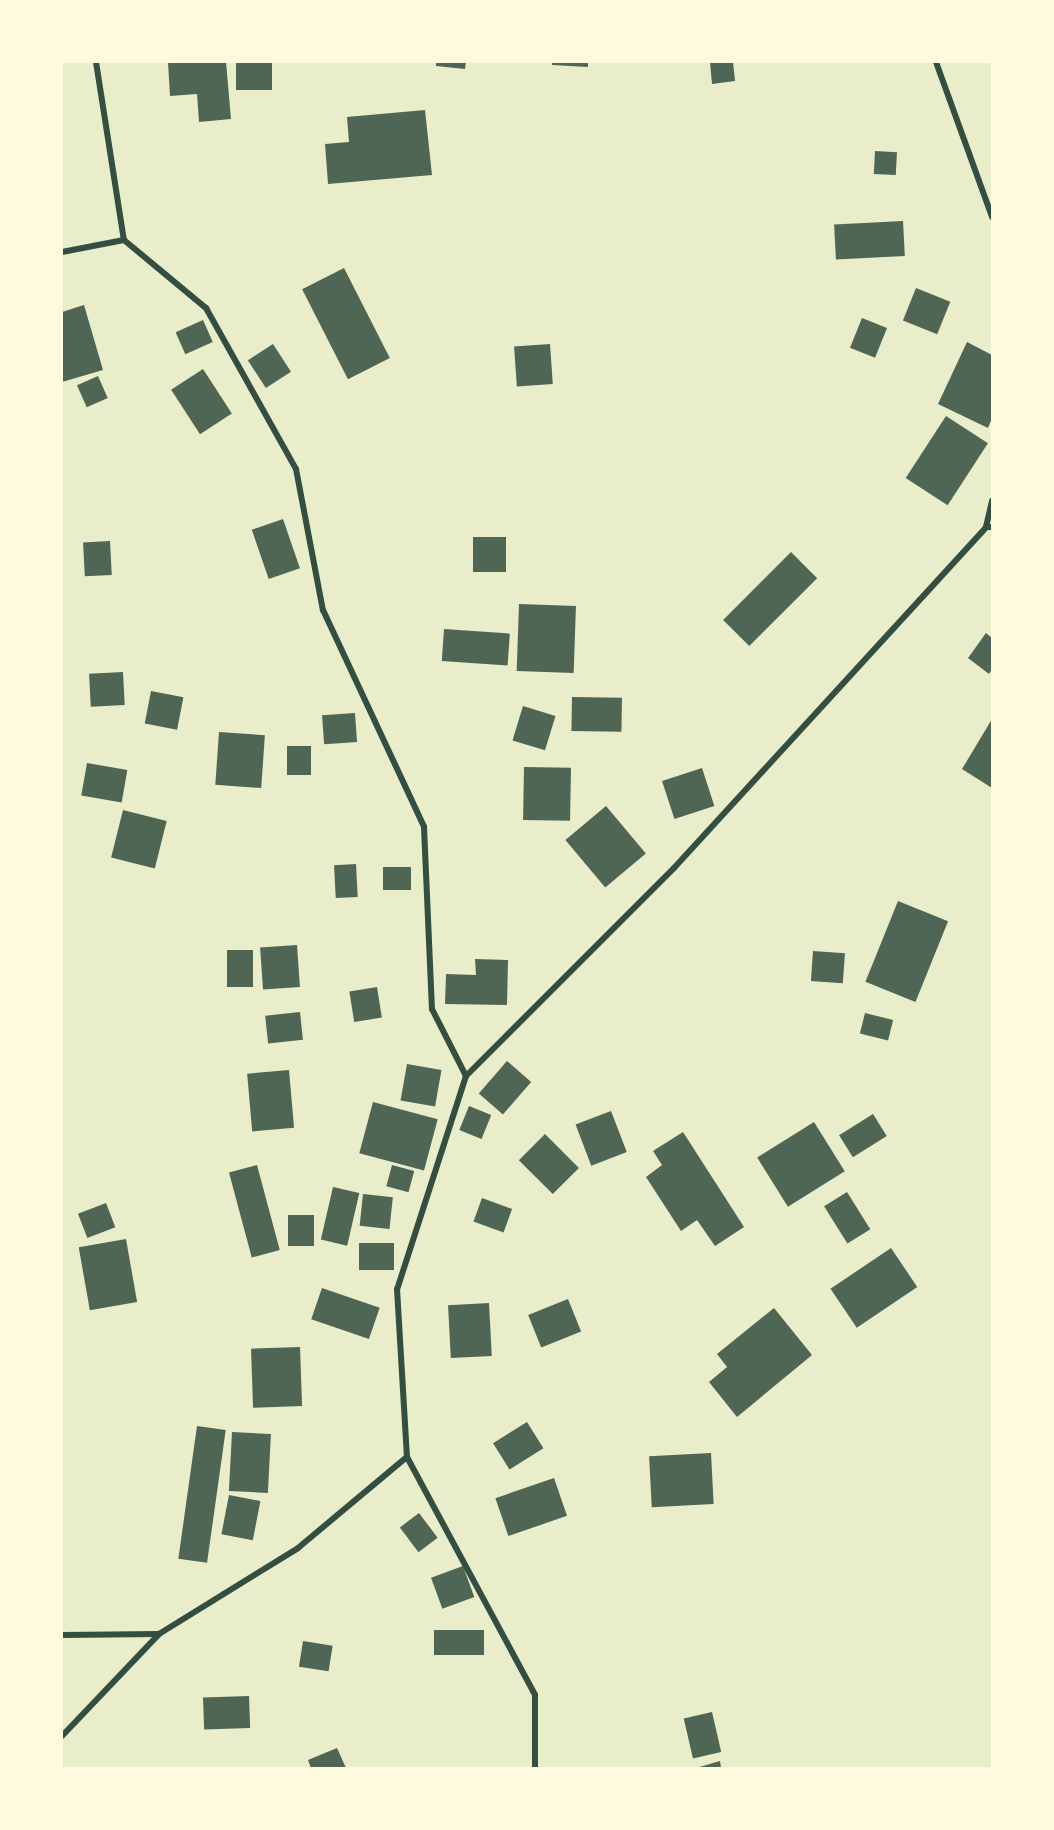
<!DOCTYPE html>
<html>
<head>
<meta charset="utf-8">
<style>
	body { margin:0 }
	#map { position:relative; width:1054px; height:1830px; overflow:hidden; background:#e9edc9; font-family:Karla,sans-serif }
	div>[style] { position:absolute }
	[style*='--x'] { left:calc(var(--x)*1px); top:calc(var(--y)*1px); width:calc(var(--w)*1px); rotate:calc(var(--a)*1deg) }
	.building>* { inset:0; background:#4f6655; transform-origin:0 0 }
	.minor>* { height:6px; margin:-3px; padding:0 3px; transform-origin:3px; border-radius:3px; background:#344e41 }
	span { translate:-50% -50%; white-space:nowrap; text-align:center; line-height:1.15; -webkit-text-stroke:4.5px #fefae0; paint-order:stroke }
	.frame { position:absolute; inset:0; border:63px solid #fefae0; pointer-events:none }
</style>
</head>
<body>
<div id="map">
	<div class="building">
		<i style="clip-path:polygon(168px 62px,226px 62px,231px 119px,199px 122px,197px 94px,170px 96px)"></i>
		<i style="left:236px;top:62px;width:36px;height:28px"></i>
		<i style="clip-path:polygon(436px 62px,466px 62px,465px 69px,436px 66px)"></i>
		<i style="clip-path:polygon(552px 62px,588px 62px,588px 67px,552px 65px)"></i>
		<i style="clip-path:polygon(710px 62px,733px 62px,735px 81px,712px 84px)"></i>
		<i style="clip-path:polygon(425px 110px,432px 175px,328px 184px,325px 144px,349px 142px,347px 117px)"></i>
		<i style="left:875px;top:151px;width:22px;height:23px;rotate:3deg"></i>
		<i style="left:903px;top:221px;width:35px;height:69px;rotate:87deg"></i>
		<i style="left:344px;top:268px;width:101px;height:47px;rotate:63deg"></i>
		<i style="left:916px;top:288px;width:37px;height:35px;rotate:22deg"></i>
		<i style="clip-path:polygon(84px 305px,103px 370px,62px 382px,62px 312px)"></i>
		<i style="left:862px;top:318px;width:27px;height:32px;rotate:22deg"></i>
		<i style="left:203px;top:320px;width:24px;height:30px;rotate:66deg"></i>
		<i style="clip-path:polygon(967px 342px,992px 355px,992px 418px,988px 428px,938px 404px)"></i>
		<i style="left:273px;top:344px;width:33px;height:30px;rotate:57deg"></i>
		<i style="left:550px;top:344px;width:40px;height:36px;rotate:86deg"></i>
		<i style="left:203px;top:369px;width:53px;height:38px;rotate:57deg"></i>
		<i style="left:98px;top:376px;width:24px;height:23px;rotate:66deg"></i>
		<i style="left:946px;top:416px;width:50px;height:74px;rotate:33deg"></i>
		<i style="left:283px;top:519px;width:52px;height:33px;rotate:71deg"></i>
		<i style="left:473px;top:537px;width:33px;height:35px"></i>
		<i style="left:110px;top:541px;width:34px;height:27px;rotate:87deg"></i>
		<i style="left:791px;top:552px;width:37px;height:96px;rotate:45deg"></i>
		<i style="left:519px;top:604px;width:57px;height:67px;rotate:2deg"></i>
		<i style="left:444px;top:629px;width:66px;height:32px;rotate:4deg"></i>
		<i style="clip-path:polygon(986px 633px,992px 638px,992px 669px,989px 674px,968px 658px)"></i>
		<i style="left:123px;top:672px;width:33px;height:34px;rotate:87deg"></i>
		<i style="left:151px;top:691px;width:33px;height:33px;rotate:11deg"></i>
		<i style="left:572px;top:697px;width:50px;height:34px;rotate:1deg"></i>
		<i style="left:523px;top:706px;width:34px;height:36px;rotate:17deg"></i>
		<i style="left:355px;top:713px;width:29px;height:33px;rotate:86deg"></i>
		<i style="clip-path:polygon(992px 719px,992px 788px,962px 769px)"></i>
		<i style="left:219px;top:732px;width:46px;height:53px;rotate:4deg"></i>
		<i style="left:311px;top:746px;width:29px;height:24px;rotate:90deg"></i>
		<i style="left:87px;top:763px;width:41px;height:33px;rotate:10deg"></i>
		<i style="left:524px;top:767px;width:47px;height:53px;rotate:1deg"></i>
		<i style="left:702px;top:768px;width:40px;height:42px;rotate:72deg"></i>
		<i style="left:606px;top:806px;width:62px;height:53px;rotate:50deg"></i>
		<i style="left:123px;top:810px;width:45px;height:49px;rotate:14deg"></i>
		<i style="left:356px;top:864px;width:33px;height:22px;rotate:87deg"></i>
		<i style="left:411px;top:867px;width:23px;height:28px;rotate:90deg"></i>
		<i style="left:898px;top:901px;width:54px;height:87px;rotate:22deg"></i>
		<i style="left:297px;top:945px;width:42px;height:37px;rotate:86deg"></i>
		<i style="left:253px;top:950px;width:37px;height:26px;rotate:90deg"></i>
		<i style="left:813px;top:951px;width:32px;height:30px;rotate:4deg"></i>
		<i style="clip-path:polygon(475px 959px,508px 960px,507px 1005px,445px 1004px,446px 974px,476px 975px)"></i>
		<i style="left:377px;top:987px;width:31px;height:28px;rotate:81deg"></i>
		<i style="left:300px;top:1012px;width:28px;height:35px;rotate:84deg"></i>
		<i style="left:865px;top:1013px;width:29px;height:21px;rotate:14deg"></i>
		<i style="left:507px;top:1061px;width:32px;height:43px;rotate:41deg"></i>
		<i style="left:407px;top:1064px;width:35px;height:37px;rotate:10deg"></i>
		<i style="left:289px;top:1070px;width:58px;height:42px;rotate:85deg"></i>
		<i style="left:373px;top:1102px;width:67px;height:53px;rotate:15deg"></i>
		<i style="left:469px;top:1106px;width:24px;height:26px;rotate:22deg"></i>
		<i style="left:611px;top:1111px;width:44px;height:38px;rotate:69deg"></i>
		<i style="left:873px;top:1114px;width:26px;height:40px;rotate:58deg"></i>
		<i style="left:814px;top:1122px;width:58px;height:67px;rotate:58deg"></i>
		<i style="clip-path:polygon(683px 1132px,744px 1227px,715px 1246px,697px 1220px,681px 1231px,646px 1177px,662px 1165px,653px 1151px)"></i>
		<i style="left:545px;top:1134px;width:48px;height:37px;rotate:45deg"></i>
		<i style="left:257px;top:1165px;width:88px;height:29px;rotate:75deg"></i>
		<i style="left:392px;top:1165px;width:23px;height:22px;rotate:15deg"></i>
		<i style="left:333px;top:1187px;width:27px;height:54px;rotate:13deg"></i>
		<i style="left:847px;top:1192px;width:44px;height:27px;rotate:58deg"></i>
		<i style="left:363px;top:1194px;width:30px;height:32px;rotate:6deg"></i>
		<i style="left:482px;top:1198px;width:32px;height:25px;rotate:20deg"></i>
		<i style="left:106px;top:1203px;width:26px;height:30px;rotate:69deg"></i>
		<i style="left:288px;top:1215px;width:26px;height:31px"></i>
		<i style="left:126px;top:1239px;width:64px;height:48px;rotate:80deg"></i>
		<i style="left:359px;top:1243px;width:35px;height:27px"></i>
		<i style="left:891px;top:1248px;width:47px;height:73px;rotate:56deg"></i>
		<i style="left:322px;top:1288px;width:61px;height:33px;rotate:19deg"></i>
		<i style="left:568px;top:1299px;width:35px;height:43px;rotate:68deg"></i>
		<i style="left:489px;top:1303px;width:53px;height:41px;rotate:87deg"></i>
		<i style="clip-path:polygon(774px 1308px,812px 1355px,737px 1417px,709px 1382px,727px 1367px,717px 1354px)"></i>
		<i style="left:300px;top:1347px;width:59px;height:49px;rotate:88deg"></i>
		<i style="left:527px;top:1422px;width:31px;height:40px;rotate:58deg"></i>
		<i style="left:197px;top:1426px;width:29px;height:134px;rotate:8deg"></i>
		<i style="left:232px;top:1432px;width:39px;height:59px;rotate:3deg"></i>
		<i style="left:711px;top:1453px;width:51px;height:62px;rotate:87deg"></i>
		<i style="left:554px;top:1478px;width:40px;height:62px;rotate:71deg"></i>
		<i style="left:229px;top:1495px;width:32px;height:40px;rotate:11deg"></i>
		<i style="left:419px;top:1513px;width:31px;height:24px;rotate:53deg"></i>
		<i style="left:463px;top:1566px;width:33px;height:34px;rotate:70deg"></i>
		<i style="left:484px;top:1630px;width:25px;height:50px;rotate:90deg"></i>
		<i style="left:303px;top:1641px;width:30px;height:26px;rotate:9deg"></i>
		<i style="left:249px;top:1696px;width:32px;height:46px;rotate:88deg"></i>
		<i style="left:712px;top:1712px;width:41px;height:29px;rotate:77deg"></i>
		<i style="clip-path:polygon(337px 1748px,346px 1768px,311px 1768px,308px 1760px)"></i>
		<i style="clip-path:polygon(720px 1761px,721px 1768px,696px 1768px)"></i>
	</div>
	<div class="minor">
		<i style="--x:96;--y:62;--w:180;--a:81.1"></i>
		<i style="--x:124;--y:240;--w:107;--a:39.7"></i>
		<i style="--x:206;--y:308;--w:184;--a:60.8"></i>
		<i style="--x:296;--y:469;--w:144;--a:79.2"></i>
		<i style="--x:323;--y:610;--w:239;--a:65"></i>
		<i style="--x:424;--y:827;--w:182;--a:87.5"></i>
		<i style="--x:432;--y:1009;--w:75;--a:63.1"></i>
		<i style="--x:466;--y:1076;--w:224;--a:107.9"></i>
		<i style="--x:397;--y:1289;--w:168;--a:86.6"></i>
		<i style="--x:407;--y:1457;--w:270;--a:61.7"></i>
		<i style="--x:535;--y:1695;--w:73;--a:90"></i>
		<i style="--x:936;--y:62;--w:165;--a:70.1"></i>
		<i style="--x:62;--y:252;--w:63;--a:-11"></i>
		<i style="--x:986;--y:527;--w:27;--a:-77"></i>
		<i style="--x:466;--y:1076;--w:294;--a:-45"></i>
		<i style="--x:674;--y:868;--w:462;--a:-47.5"></i>
		<i style="--x:986;--y:527;--w:6;--a:0"></i>
		<i style="--x:62;--y:1635;--w:97;--a:-0.6"></i>
		<i style="--x:62;--y:1736;--w:141;--a:-46.4"></i>
		<i style="--x:159;--y:1634;--w:163;--a:-31.7"></i>
		<i style="--x:298;--y:1548;--w:142;--a:-39.9"></i>
	</div>
	<div class="frame"></div>
</div>
</body>
</html>
